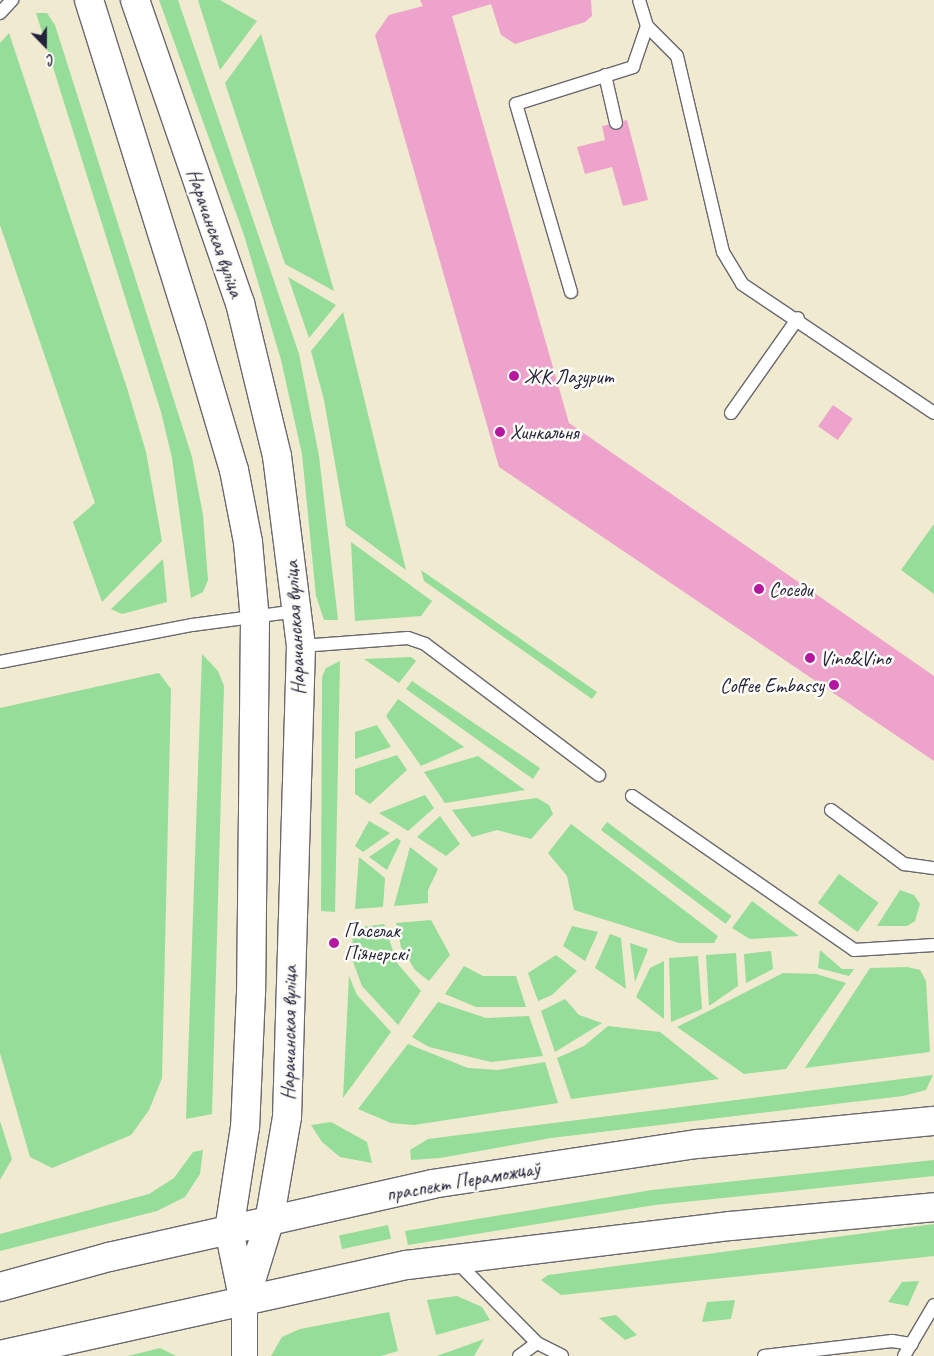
<!DOCTYPE html>
<html>
<head>
<meta charset="utf-8">
<style>
	body { margin:0 }
	#map { position:relative; width:934px; height:1356px; overflow:hidden; background:#efead0; font-family:Caveat,sans-serif }
	div>[style] { position:absolute }
	[style*='--x'] { left:calc(var(--x)*1px); top:calc(var(--y)*1px); width:calc(var(--w)*1px); rotate:calc(var(--a)*1deg) }
	.green>* { inset:0; background:#95dd98; transform-origin:0 0 }
	.building>* { inset:0; background:#eea3cc; transform-origin:0 0 }
	.roads { filter:drop-shadow(1px 0 #6a686f) drop-shadow(-1px 0 #6a686f) drop-shadow(0 1px #6a686f) drop-shadow(0 -1px #6a686f) }
	.service>* { height:12px; margin:-6px; padding:0 6px; transform-origin:6px; border-radius:6px; background:#fff }
	.minor>* { height:25px; margin:-12.5px; padding:0 12.5px; transform-origin:12.5px; border-radius:12.5px; background:#fff }
	.secondary>* { height:28px; margin:-14px; padding:0 14px; transform-origin:14px; border-radius:14px; background:#fff }
	.primary>* { height:28px; margin:-14px; padding:0 14px; transform-origin:14px; border-radius:14px; background:#fff }
	.dots>* { width:14px; height:14px; translate:-50% -50%; box-sizing:border-box; border:2px solid #fdfcf7; border-radius:50% }
	span { translate:-50% -50%; white-space:nowrap; text-align:center; line-height:1.15; -webkit-text-stroke:5px #fdfcf7; paint-order:stroke }
	.street-label { font-size:20px; color:#22223b }
	.poi-label { font-size:20px; color:#22223b }
	.left { translate:0 -50%; text-align:left }
	.right { translate:-100% -50%; text-align:right }
	.north { position:absolute; left:20px; top:20px; width:50px; height:50px; -webkit-text-stroke:4px #fdfcf7; paint-order:stroke; rotate:158deg; font-size:14px; font-weight:700; line-height:20px; text-align:center; color:#22223b }
	.north::after { content:''; display:block; margin:auto; width:18px; height:22px; background:#22223b; clip-path:polygon(50% 0,100% 100%,50% 72%,0 100%) }
</style>
</head>
<body>
<div id="map">
	<div class="green">
		<i style="clip-path:polygon(159px 0,178px 0,299px 354px,319px 456px,338px 620px,324px 620px,316px 596px,302px 454px,281px 360px,244px 235px)"></i>
		<i style="clip-path:polygon(198px 0,220px 0,257px 21px,220px 70px)"></i>
		<i style="clip-path:polygon(36px 13px,47px 13px,55px 25px,192px 457px,203px 515px,208px 580px,203px 592px,191px 598px,172px 458px,161px 412px)"></i>
		<i style="clip-path:polygon(9px 33px,127px 388px,146px 452px,162px 541px,102px 602px,73px 522px,95px 503px,0 225px,0 43px)"></i>
		<i style="clip-path:polygon(261px 34px,334px 291px,285px 264px,225px 83px)"></i>
		<i style="clip-path:polygon(288px 277px,336px 305px,309px 338px)"></i>
		<i style="clip-path:polygon(343px 312px,406px 570px,346px 526px,324px 400px,311px 351px)"></i>
		<i style="clip-path:polygon(934px 524px,934px 594px,901px 570px)"></i>
		<i style="clip-path:polygon(351px 542px,432px 601px,421px 616px,355px 621px)"></i>
		<i style="clip-path:polygon(163px 559px,167px 602px,122px 614px,111px 609px)"></i>
		<i style="clip-path:polygon(421px 570px,597px 692px,592px 699px,424px 581px)"></i>
		<i style="clip-path:polygon(202px 654px,218px 671px,224px 686px,212px 1114px,186px 1119px)"></i>
		<i style="clip-path:polygon(411px 657px,416px 661px,399px 683px,364px 659px)"></i>
		<i style="clip-path:polygon(340px 661px,335px 912px,321px 911px,322px 677px,326px 668px)"></i>
		<i style="clip-path:polygon(159px 673px,171px 689px,162px 1078px,149px 1110px,131px 1135px,52px 1168px,30px 1157px,0 1053px,0 708px)"></i>
		<i style="clip-path:polygon(412px 681px,540px 768px,533px 779px,406px 689px)"></i>
		<i style="clip-path:polygon(398px 699px,464px 747px,421px 766px,386px 716px)"></i>
		<i style="clip-path:polygon(377px 725px,391px 747px,355px 759px,355px 732px)"></i>
		<i style="clip-path:polygon(397px 755px,407px 770px,370px 804px,355px 794px,355px 769px)"></i>
		<i style="clip-path:polygon(478px 756px,525px 790px,445px 803px,424px 772px)"></i>
		<i style="clip-path:polygon(425px 795px,434px 808px,408px 831px,379px 813px)"></i>
		<i style="clip-path:polygon(537px 798px,549px 805px,553px 814px,531px 839px,497px 830px,472px 837px,452px 810px)"></i>
		<i style="clip-path:polygon(440px 816px,460px 844px,446px 856px,417px 837px)"></i>
		<i style="clip-path:polygon(369px 821px,390px 833px,363px 852px,355px 846px)"></i>
		<i style="left:607px;top:822px;width:156px;height:10px;rotate:37deg"></i>
		<i style="clip-path:polygon(571px 824px,718px 936px,714px 943px,679px 943px,574px 910px,567px 876px,548px 853px)"></i>
		<i style="clip-path:polygon(397px 838px,401px 841px,387px 870px,369px 857px)"></i>
		<i style="clip-path:polygon(410px 847px,438px 869px,428px 890px,428px 903px,394px 906px)"></i>
		<i style="clip-path:polygon(359px 857px,385px 878px,383px 907px,355px 909px)"></i>
		<i style="left:839px;top:874px;width:49px;height:36px;rotate:36deg"></i>
		<i style="clip-path:polygon(900px 890px,914px 895px,920px 904px,915px 921px,907px 926px,877px 926px)"></i>
		<i style="clip-path:polygon(752px 901px,799px 936px,750px 939px,732px 928px)"></i>
		<i style="clip-path:polygon(431px 920px,450px 955px,429px 981px,415px 970px,401px 947px,396px 923px)"></i>
		<i style="clip-path:polygon(384px 924px,397px 963px,421px 991px,398px 1025px,362px 986px,352px 959px,353px 928px)"></i>
		<i style="clip-path:polygon(572px 926px,598px 932px,585px 961px,563px 946px)"></i>
		<i style="clip-path:polygon(610px 934px,621px 938px,626px 989px,595px 968px)"></i>
		<i style="clip-path:polygon(630px 943px,648px 949px,635px 982px)"></i>
		<i style="clip-path:polygon(820px 950px,842px 969px,854px 969px,849px 976px,818px 968px)"></i>
		<i style="clip-path:polygon(771px 951px,773px 969px,746px 983px,744px 954px)"></i>
		<i style="clip-path:polygon(736px 953px,738px 986px,709px 1006px,706px 955px)"></i>
		<i style="clip-path:polygon(556px 955px,577px 971px,552px 995px,538px 1001px,528px 973px)"></i>
		<i style="clip-path:polygon(698px 956px,702px 1009px,671px 1022px,669px 958px)"></i>
		<i style="clip-path:polygon(664px 961px,664px 1019px,636px 997px,650px 968px)"></i>
		<i style="clip-path:polygon(464px 966px,483px 976px,516px 976px,526px 1007px,476px 1007px,445px 994px)"></i>
		<i style="clip-path:polygon(907px 967px,920px 970px,926px 981px,930px 1052px,805px 1068px,870px 968px)"></i>
		<i style="clip-path:polygon(783px 973px,816px 974px,846px 983px,786px 1069px,744px 1074px,677px 1027px)"></i>
		<i style="clip-path:polygon(349px 976px,357px 995px,391px 1032px,343px 1098px)"></i>
		<i style="clip-path:polygon(565px 999px,579px 1015px,602px 1023px,555px 1052px,541px 1011px)"></i>
		<i style="clip-path:polygon(438px 1002px,486px 1018px,529px 1016px,543px 1056px,491px 1062px,429px 1047px,412px 1037px)"></i>
		<i style="clip-path:polygon(608px 1026px,660px 1032px,719px 1079px,571px 1099px,557px 1058px,584px 1046px)"></i>
		<i style="clip-path:polygon(408px 1044px,468px 1068px,498px 1070px,545px 1062px,558px 1103px,414px 1125px,391px 1123px,358px 1109px)"></i>
		<i style="clip-path:polygon(933px 1075px,926px 1090px,903px 1096px,551px 1138px,440px 1158px,411px 1160px,410px 1150px,428px 1139px)"></i>
		<i style="clip-path:polygon(0 1121px,12px 1159px,0 1180px)"></i>
		<i style="clip-path:polygon(331px 1122px,367px 1142px,372px 1163px,340px 1157px,322px 1142px,311px 1125px)"></i>
		<i style="clip-path:polygon(203px 1150px,200px 1174px,185px 1197px,157px 1211px,0 1251px,0 1234px,149px 1194px,174px 1178px,193px 1152px)"></i>
		<i style="clip-path:polygon(934px 1160px,934px 1176px,655px 1205px,408px 1245px,405px 1231px,652px 1190px)"></i>
		<i style="clip-path:polygon(934px 1224px,934px 1256px,925px 1257px,561px 1295px,541px 1280px,548px 1275px)"></i>
		<i style="left:388px;top:1225px;width:14px;height:50px;rotate:78deg"></i>
		<i style="clip-path:polygon(919px 1281px,908px 1306px,888px 1302px,902px 1282px)"></i>
		<i style="clip-path:polygon(457px 1296px,482px 1307px,490px 1320px,436px 1335px,427px 1300px)"></i>
		<i style="clip-path:polygon(735px 1300px,731px 1319px,702px 1322px,707px 1302px)"></i>
		<i style="clip-path:polygon(389px 1312px,398px 1351px,381px 1356px,271px 1356px,282px 1337px,300px 1329px)"></i>
		<i style="clip-path:polygon(616px 1315px,637px 1335px,625px 1340px,599px 1318px)"></i>
		<i style="clip-path:polygon(484px 1339px,474px 1356px,437px 1356px)"></i>
		<i style="clip-path:polygon(160px 1348px,176px 1356px,128px 1356px)"></i>
	</div>
	<div class="building">
		<i style="clip-path:polygon(420px 0,591px 0,592px 16px,585px 22px,515px 44px,501px 35px,491px 4px,452px 16px,569px 423px,934px 676px,934px 761px,499px 467px,375px 35px,389px 15px,423px 6px)"></i>
		<i style="clip-path:polygon(627px 120px,648px 200px,623px 206px,612px 167px,585px 174px,577px 147px,605px 140px,602px 126px)"></i>
		<i style="left:833px;top:405px;width:24px;height:26px;rotate:35deg"></i>
	</div>
	<div class="roads">
		<div class="service">
			<i style="--x:0;--y:13;--w:18;--a:-47"></i>
			<i style="--x:647;--y:26;--w:42;--a:45"></i>
			<i style="--x:677;--y:56;--w:201;--a:76.8"></i>
			<i style="--x:723;--y:252;--w:37;--a:59"></i>
			<i style="--x:742;--y:284;--w:231;--a:33.9"></i>
			<i style="--x:605;--y:75;--w:49;--a:77.1"></i>
			<i style="--x:571;--y:292;--w:196;--a:-106.3"></i>
			<i style="--x:516;--y:104;--w:123;--a:-17.5"></i>
			<i style="--x:633;--y:67;--w:43;--a:-71.1"></i>
			<i style="--x:647;--y:26;--w:27;--a:-107"></i>
			<i style="--x:731;--y:413;--w:116;--a:-54.8"></i>
			<i style="--x:301;--y:646;--w:107;--a:-4.3"></i>
			<i style="--x:408;--y:638;--w:18;--a:19"></i>
			<i style="--x:425;--y:644;--w:218;--a:37"></i>
			<i style="--x:0;--y:662;--w:196;--a:-10.9"></i>
			<i style="--x:192;--y:625;--w:106;--a:-7.6"></i>
			<i style="--x:632;--y:796;--w:270;--a:34.7"></i>
			<i style="--x:854;--y:950;--w:80;--a:-3.6"></i>
			<i style="--x:831;--y:810;--w:91;--a:36.5"></i>
			<i style="--x:904;--y:864;--w:30;--a:8"></i>
			<i style="--x:455;--y:1260;--w:117;--a:45.3"></i>
			<i style="--x:537;--y:1343;--w:28;--a:27"></i>
			<i style="--x:519;--y:1356;--w:22;--a:-36"></i>
			<i style="--x:764;--y:1356;--w:129;--a:-6.7"></i>
			<i style="--x:892;--y:1341;--w:20;--a:9"></i>
			<i style="--x:904;--y:1356;--w:59;--a:-59.5"></i>
		</div>
		<div class="minor">
			<i style="--x:244;--y:1356;--w:52;--a:-90"></i>
		</div>
		<div class="secondary">
			<i style="--x:89;--y:0;--w:341;--a:72.6"></i>
			<i style="--x:191;--y:325;--w:151;--a:73.5"></i>
			<i style="--x:234;--y:470;--w:73;--a:79"></i>
			<i style="--x:248;--y:542;--w:78;--a:84.9"></i>
			<i style="--x:255;--y:620;--w:372;--a:90.6"></i>
			<i style="--x:251;--y:992;--w:135;--a:92.5"></i>
			<i style="--x:245;--y:1127;--w:104;--a:98.8"></i>
			<i style="--x:229;--y:1230;--w:74;--a:78.2"></i>
			<i style="--x:135;--y:0;--w:321;--a:70.9"></i>
			<i style="--x:240;--y:303;--w:157;--a:76.4"></i>
			<i style="--x:277;--y:456;--w:192;--a:82.8"></i>
			<i style="--x:301;--y:646;--w:471;--a:91.7"></i>
			<i style="--x:287;--y:1117;--w:107;--a:99.7"></i>
			<i style="--x:269;--y:1222;--w:86;--a:107"></i>
		</div>
		<div class="primary">
			<i style="--x:0;--y:1287;--w:113;--a:-15.4"></i>
			<i style="--x:109;--y:1257;--w:331;--a:-12.7"></i>
			<i style="--x:432;--y:1184;--w:269;--a:-8.6"></i>
			<i style="--x:698;--y:1144;--w:237;--a:-5.6"></i>
			<i style="--x:0;--y:1355;--w:417;--a:-12.5"></i>
			<i style="--x:407;--y:1265;--w:326;--a:-6.9"></i>
			<i style="--x:731;--y:1226;--w:204;--a:-5.3"></i>
		</div>
	</div>
	<div class="dots">
		<i style="left:514px;top:376px;background:#b5179e"></i>
		<i style="left:500px;top:432px;background:#b5179e"></i>
		<i style="left:759px;top:589px;background:#b5179e"></i>
		<i style="left:810px;top:658px;background:#b5179e"></i>
		<i style="left:834px;top:685px;background:#b5179e"></i>
		<i style="left:334px;top:943px;background:#b5179e"></i>
	</div>
	<div class="street-label">
		<span style="left:215px;top:233px;rotate:71deg">Нарачанская вуліца</span>
		<span style="left:295px;top:628px;rotate:-93deg">Нарачанская вуліца</span>
		<span style="left:289px;top:1033px;rotate:-89deg">Нарачанская вуліца</span>
		<span style="left:463px;top:1181px;rotate:-10deg">праспект Пераможцаў</span>
	</div>
	<div class="poi-label">
		<span class="left" style="left:524px;top:376px">ЖК Лазурит</span>
		<span class="left" style="left:510px;top:432px">Хинкальня</span>
		<span class="left" style="left:769px;top:589px">Соседи</span>
		<span class="left" style="left:820px;top:658px">Vino&amp;Vino</span>
		<span class="right" style="left:824px;top:685px">Coffee Embassy</span>
		<span class="left" style="left:344px;top:942px">Паселак<br>Піянерскі</span>
	</div>
	<div class="north">С</div>
</div>
</body>
</html>
